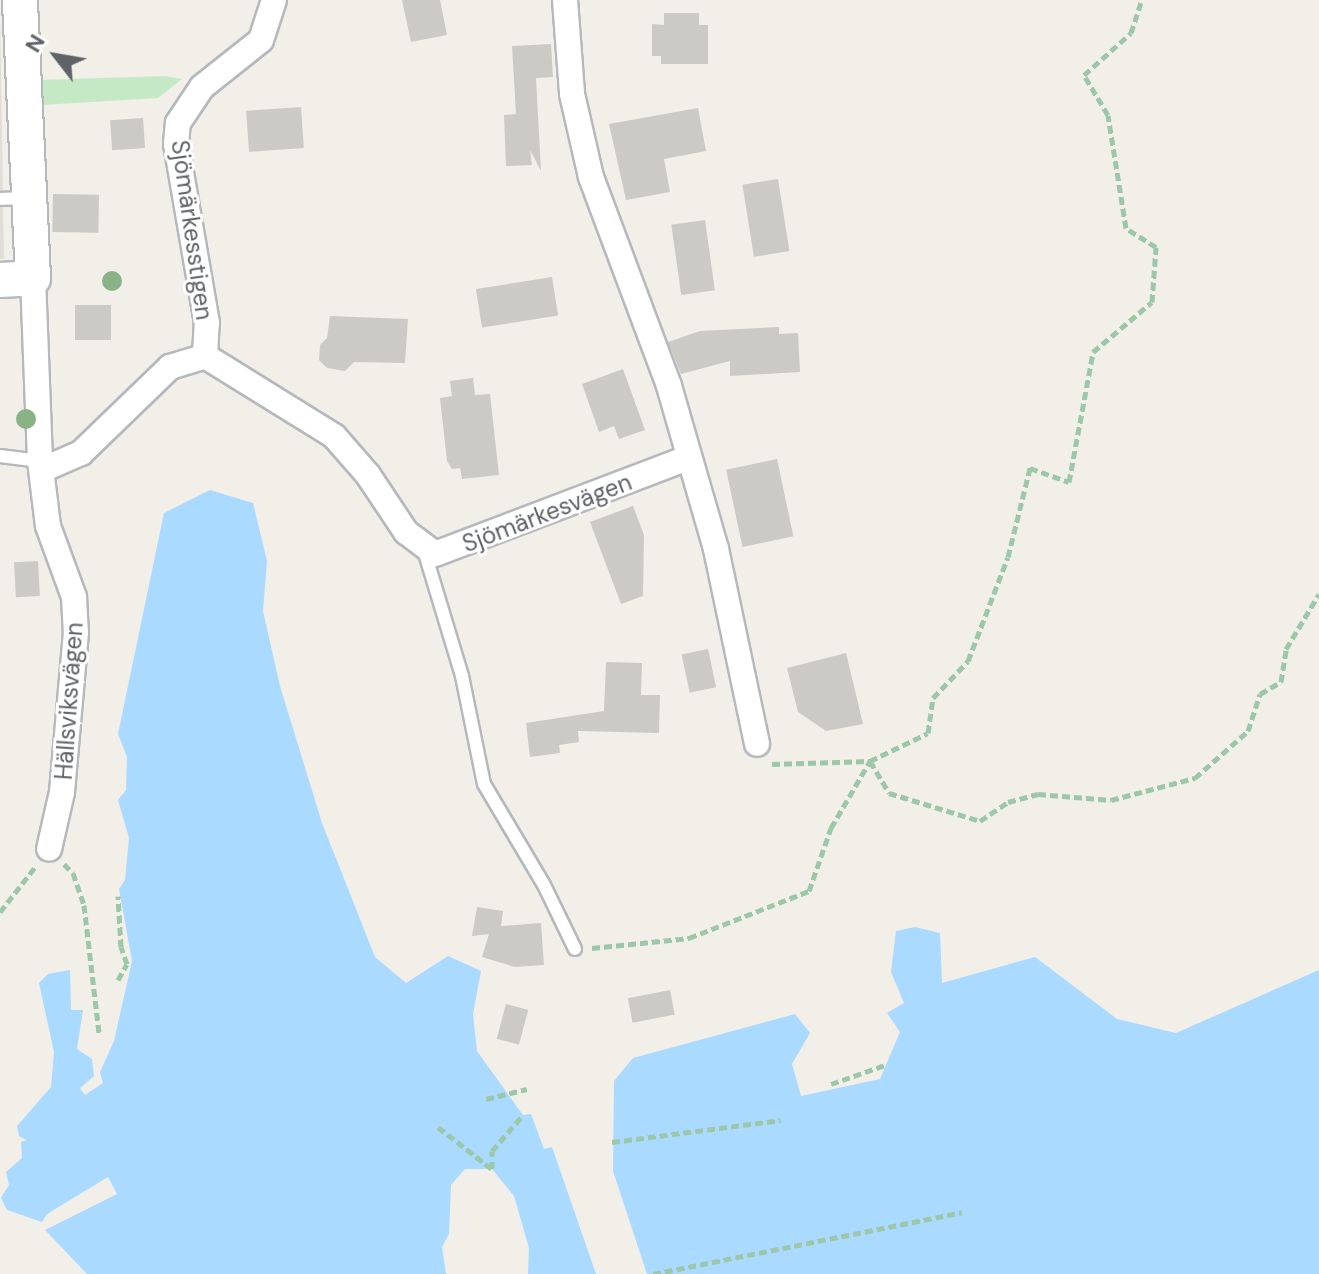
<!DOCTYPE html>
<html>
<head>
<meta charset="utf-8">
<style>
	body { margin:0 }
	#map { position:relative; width:1319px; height:1274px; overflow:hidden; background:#f1efe8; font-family:"DM Sans",sans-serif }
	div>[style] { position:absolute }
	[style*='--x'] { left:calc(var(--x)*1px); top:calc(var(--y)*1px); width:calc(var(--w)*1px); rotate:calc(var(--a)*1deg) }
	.education>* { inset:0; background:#e1ded6 }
	.green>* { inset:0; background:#c5e8c5 }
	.water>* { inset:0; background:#aadaff }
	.building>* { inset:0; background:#cccac5; transform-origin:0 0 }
	.path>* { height:5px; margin-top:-2.5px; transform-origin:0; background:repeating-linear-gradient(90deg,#9cc7a9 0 8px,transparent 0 12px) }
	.roads { filter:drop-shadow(2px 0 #b5b8bc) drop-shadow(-2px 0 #b5b8bc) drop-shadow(0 2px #b5b8bc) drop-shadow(0 -2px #b5b8bc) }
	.lane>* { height:12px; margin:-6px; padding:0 6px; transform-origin:6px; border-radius:6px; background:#fff }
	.street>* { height:24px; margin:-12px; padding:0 12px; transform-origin:12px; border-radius:12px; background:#fff }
	.secondary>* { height:34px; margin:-17px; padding:0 17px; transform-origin:17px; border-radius:17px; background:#fff }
	.trees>* { width:20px; height:20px; margin:-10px; border-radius:50%; background:#89b387 }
	span { translate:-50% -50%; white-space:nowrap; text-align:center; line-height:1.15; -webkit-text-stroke:6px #fff; paint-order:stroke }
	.street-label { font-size:24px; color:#5f6368 }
	.north { position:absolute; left:16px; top:16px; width:80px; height:80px; -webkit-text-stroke:6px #fff; paint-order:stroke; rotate:301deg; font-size:22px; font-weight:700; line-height:32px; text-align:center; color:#5f6368 }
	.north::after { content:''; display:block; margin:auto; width:28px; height:36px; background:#5f6368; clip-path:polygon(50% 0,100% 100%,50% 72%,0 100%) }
</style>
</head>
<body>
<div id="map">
	<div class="education">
		<i style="clip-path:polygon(0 7px,4px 259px,0 259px)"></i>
	</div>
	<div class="green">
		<i style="clip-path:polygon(165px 76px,182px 79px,158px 98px,41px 105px,39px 80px)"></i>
	</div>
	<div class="water">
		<i style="clip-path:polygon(210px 490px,253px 503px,267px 561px,263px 611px,280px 686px,322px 823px,375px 957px,406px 983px,448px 956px,481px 971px,473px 1014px,477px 1051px,523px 1115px,531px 1114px,544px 1149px,552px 1147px,596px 1274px,528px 1274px,529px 1248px,514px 1196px,492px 1169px,465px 1169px,451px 1185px,449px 1234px,442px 1247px,446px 1274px,87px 1274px,45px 1230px,117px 1194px,108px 1177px,47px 1214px,42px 1222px,7px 1210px,1px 1198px,9px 1185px,6px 1172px,22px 1158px,21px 1142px,27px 1140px,19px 1136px,17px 1126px,51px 1087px,54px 1052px,39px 983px,48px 974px,70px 970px,71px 1010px,83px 1010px,77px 1049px,92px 1059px,94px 1076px,80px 1088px,85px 1095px,103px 1083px,100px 1072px,114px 1041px,132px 961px,119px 889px,125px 880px,129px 838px,118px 800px,126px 790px,127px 757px,118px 734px,164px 513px)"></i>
		<i style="clip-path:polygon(915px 927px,940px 933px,942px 983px,1035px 957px,1117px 1019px,1176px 1033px,1319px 970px,1319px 1274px,647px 1274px,613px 1171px,614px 1081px,633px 1058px,795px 1014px,810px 1033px,792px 1064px,801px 1096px,880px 1079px,900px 1032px,887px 1013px,904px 1003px,891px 972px,896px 931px)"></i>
	</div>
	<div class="building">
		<i style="clip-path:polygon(402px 0,440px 0,447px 35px,411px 42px)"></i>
		<i style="clip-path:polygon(664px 13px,699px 13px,699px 25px,708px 25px,708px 64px,661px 64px,661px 56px,652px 56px,652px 24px,664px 25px)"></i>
		<i style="clip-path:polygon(551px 44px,553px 77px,536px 78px,541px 171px,530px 150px,532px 165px,506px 166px,504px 115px,516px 114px,512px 46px)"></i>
		<i style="left:301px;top:107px;width:41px;height:55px;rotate:86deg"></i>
		<i style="clip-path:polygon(698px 108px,706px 151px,664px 159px,670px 192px,626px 200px,609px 124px)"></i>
		<i style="left:143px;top:118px;width:30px;height:33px;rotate:86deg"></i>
		<i style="left:778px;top:179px;width:73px;height:36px;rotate:81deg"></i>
		<i style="left:53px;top:194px;width:46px;height:38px;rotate:1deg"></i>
		<i style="left:705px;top:220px;width:71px;height:34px;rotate:82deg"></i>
		<i style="left:552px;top:277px;width:39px;height:77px;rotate:81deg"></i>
		<i style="left:111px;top:305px;width:35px;height:36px;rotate:90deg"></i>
		<i style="clip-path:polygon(330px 316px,408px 319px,405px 363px,354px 362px,345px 371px,327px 368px,319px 360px,320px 345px,327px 338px)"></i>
		<i style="clip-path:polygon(779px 327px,779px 334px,798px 333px,800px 372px,730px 376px,730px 361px,681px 374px,668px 342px,700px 331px)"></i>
		<i style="clip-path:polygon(623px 369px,645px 430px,619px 439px,614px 426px,599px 432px,582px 384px)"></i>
		<i style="clip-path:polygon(473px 378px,475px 395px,490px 394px,499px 475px,462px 479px,460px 468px,452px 469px,447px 461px,440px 398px,452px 396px,450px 381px)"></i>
		<i style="left:777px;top:459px;width:79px;height:52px;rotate:78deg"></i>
		<i style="clip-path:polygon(633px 506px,644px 535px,643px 596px,621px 604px,590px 522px)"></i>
		<i style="left:38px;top:561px;width:35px;height:24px;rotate:87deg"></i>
		<i style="left:708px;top:649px;width:39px;height:27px;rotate:78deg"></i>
		<i style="clip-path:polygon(846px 653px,863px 724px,826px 731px,798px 712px,787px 668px)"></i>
		<i style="clip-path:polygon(606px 662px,642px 663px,641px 695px,660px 695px,659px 733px,578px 731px,579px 742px,559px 745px,560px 753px,530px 757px,526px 723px,604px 711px)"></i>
		<i style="clip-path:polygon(477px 907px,503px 911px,501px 926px,541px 923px,544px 965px,515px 967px,482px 957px,489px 934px,472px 936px)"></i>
		<i style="left:670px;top:990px;width:25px;height:43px;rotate:79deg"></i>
		<i style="left:506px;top:1004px;width:23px;height:36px;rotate:15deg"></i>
	</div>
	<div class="path">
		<i style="--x:772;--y:764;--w:98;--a:-1.8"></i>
		<i style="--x:870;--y:761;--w:64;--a:-25.8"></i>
		<i style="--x:928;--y:733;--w:35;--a:-82"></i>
		<i style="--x:933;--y:698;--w:51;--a:-46.6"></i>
		<i style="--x:968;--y:661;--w:111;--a:-69"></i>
		<i style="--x:1008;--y:557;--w:92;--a:-76.1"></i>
		<i style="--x:1030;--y:468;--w:41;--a:19.7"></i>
		<i style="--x:1069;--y:482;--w:132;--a:-79.5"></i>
		<i style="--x:1093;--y:352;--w:77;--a:-40.3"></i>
		<i style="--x:1152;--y:302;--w:55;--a:-85.8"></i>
		<i style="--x:1156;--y:247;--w:36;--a:-148"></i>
		<i style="--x:1126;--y:228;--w:114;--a:-99.1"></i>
		<i style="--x:1108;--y:115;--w:47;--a:-121"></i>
		<i style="--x:1084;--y:75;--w:63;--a:-41.8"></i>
		<i style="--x:1131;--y:33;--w:35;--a:-72"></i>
		<i style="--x:64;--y:864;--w:13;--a:45"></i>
		<i style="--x:73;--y:873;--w:34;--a:71"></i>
		<i style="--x:84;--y:905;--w:129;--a:83.3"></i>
		<i style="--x:0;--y:912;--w:58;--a:-52"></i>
		<i style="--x:592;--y:948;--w:98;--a:-5.9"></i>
		<i style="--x:689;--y:938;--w:129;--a:-21.4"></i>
		<i style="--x:809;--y:891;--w:67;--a:-70.8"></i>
		<i style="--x:831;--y:828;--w:78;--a:-59.8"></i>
		<i style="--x:870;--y:761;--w:37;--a:59"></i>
		<i style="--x:889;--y:793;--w:95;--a:17.1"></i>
		<i style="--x:980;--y:821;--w:34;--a:-34"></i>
		<i style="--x:1008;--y:802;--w:31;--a:-15"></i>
		<i style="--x:1038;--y:794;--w:73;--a:4.7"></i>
		<i style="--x:1111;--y:800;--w:87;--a:-14.7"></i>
		<i style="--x:1195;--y:778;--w:71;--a:-41.6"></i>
		<i style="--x:1248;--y:731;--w:39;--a:-72"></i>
		<i style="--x:1260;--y:694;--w:24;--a:-30"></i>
		<i style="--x:1281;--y:682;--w:33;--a:-81"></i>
		<i style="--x:1286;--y:649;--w:64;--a:-59"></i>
		<i style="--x:118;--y:980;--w:18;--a:-61"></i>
		<i style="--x:127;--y:964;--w:18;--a:-109"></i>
		<i style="--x:121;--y:947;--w:51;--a:-93.4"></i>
		<i style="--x:831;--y:1084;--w:60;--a:-19.3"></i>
		<i style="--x:486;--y:1099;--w:42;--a:-13.7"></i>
		<i style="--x:438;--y:1127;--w:68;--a:37.9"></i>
		<i style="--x:612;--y:1142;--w:170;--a:-7.4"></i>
		<i style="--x:492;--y:1169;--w:18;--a:-90"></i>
		<i style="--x:492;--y:1151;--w:48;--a:-49.3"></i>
		<i style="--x:653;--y:1274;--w:315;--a:-11.3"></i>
	</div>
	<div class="roads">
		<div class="lane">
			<i style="--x:0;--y:199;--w:28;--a:-2"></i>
			<i style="--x:0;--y:456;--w:40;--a:7.1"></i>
			<i style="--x:424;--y:550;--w:132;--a:73.2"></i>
			<i style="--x:462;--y:676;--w:110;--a:78.5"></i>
			<i style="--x:484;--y:784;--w:117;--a:59.3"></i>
			<i style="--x:544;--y:885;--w:71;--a:64.2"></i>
		</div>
		<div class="street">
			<i style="--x:565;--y:0;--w:94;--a:85.7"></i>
			<i style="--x:572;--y:94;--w:85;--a:77.1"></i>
			<i style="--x:591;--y:177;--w:223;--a:69.5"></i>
			<i style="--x:669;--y:386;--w:170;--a:73.9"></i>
			<i style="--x:716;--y:549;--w:199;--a:78.1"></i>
			<i style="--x:33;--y:278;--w:183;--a:87.8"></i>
			<i style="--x:40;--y:461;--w:65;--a:83"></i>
			<i style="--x:48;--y:526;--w:76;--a:69.9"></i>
			<i style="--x:74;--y:597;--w:35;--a:87"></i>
			<i style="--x:76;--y:632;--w:161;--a:95"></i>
			<i style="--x:62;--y:792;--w:58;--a:102.8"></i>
			<i style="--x:205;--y:356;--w:33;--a:-87"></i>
			<i style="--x:207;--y:323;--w:182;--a:-99.8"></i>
			<i style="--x:176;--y:144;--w:21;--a:-85"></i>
			<i style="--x:178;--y:123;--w:43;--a:-56.3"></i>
			<i style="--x:202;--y:87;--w:75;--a:-38.5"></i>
			<i style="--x:261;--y:40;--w:42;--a:-72"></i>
			<i style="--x:42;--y:470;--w:43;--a:-23.6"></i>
			<i style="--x:81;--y:453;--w:124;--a:-44"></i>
			<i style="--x:170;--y:367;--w:37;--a:-17"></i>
			<i style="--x:205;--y:356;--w:152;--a:31.8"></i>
			<i style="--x:334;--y:436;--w:52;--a:48.9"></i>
			<i style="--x:368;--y:475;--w:69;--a:56.3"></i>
			<i style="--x:406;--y:532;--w:36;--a:37"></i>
			<i style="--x:435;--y:554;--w:271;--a:-20.8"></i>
		</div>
		<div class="secondary">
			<i style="--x:0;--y:280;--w:33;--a:-3"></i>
			<i style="--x:33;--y:278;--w:278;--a:-92.7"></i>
		</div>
	</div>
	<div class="trees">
		<i style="left:112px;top:281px"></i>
		<i style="left:26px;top:419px"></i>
	</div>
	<div class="street-label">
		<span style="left:192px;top:230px;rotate:82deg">Sjömärkesstigen</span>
		<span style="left:547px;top:513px;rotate:-21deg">Sjömärkesvägen</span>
		<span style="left:69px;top:701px;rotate:-86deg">Hällsviksvägen</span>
	</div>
	<div class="north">N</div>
</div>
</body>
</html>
